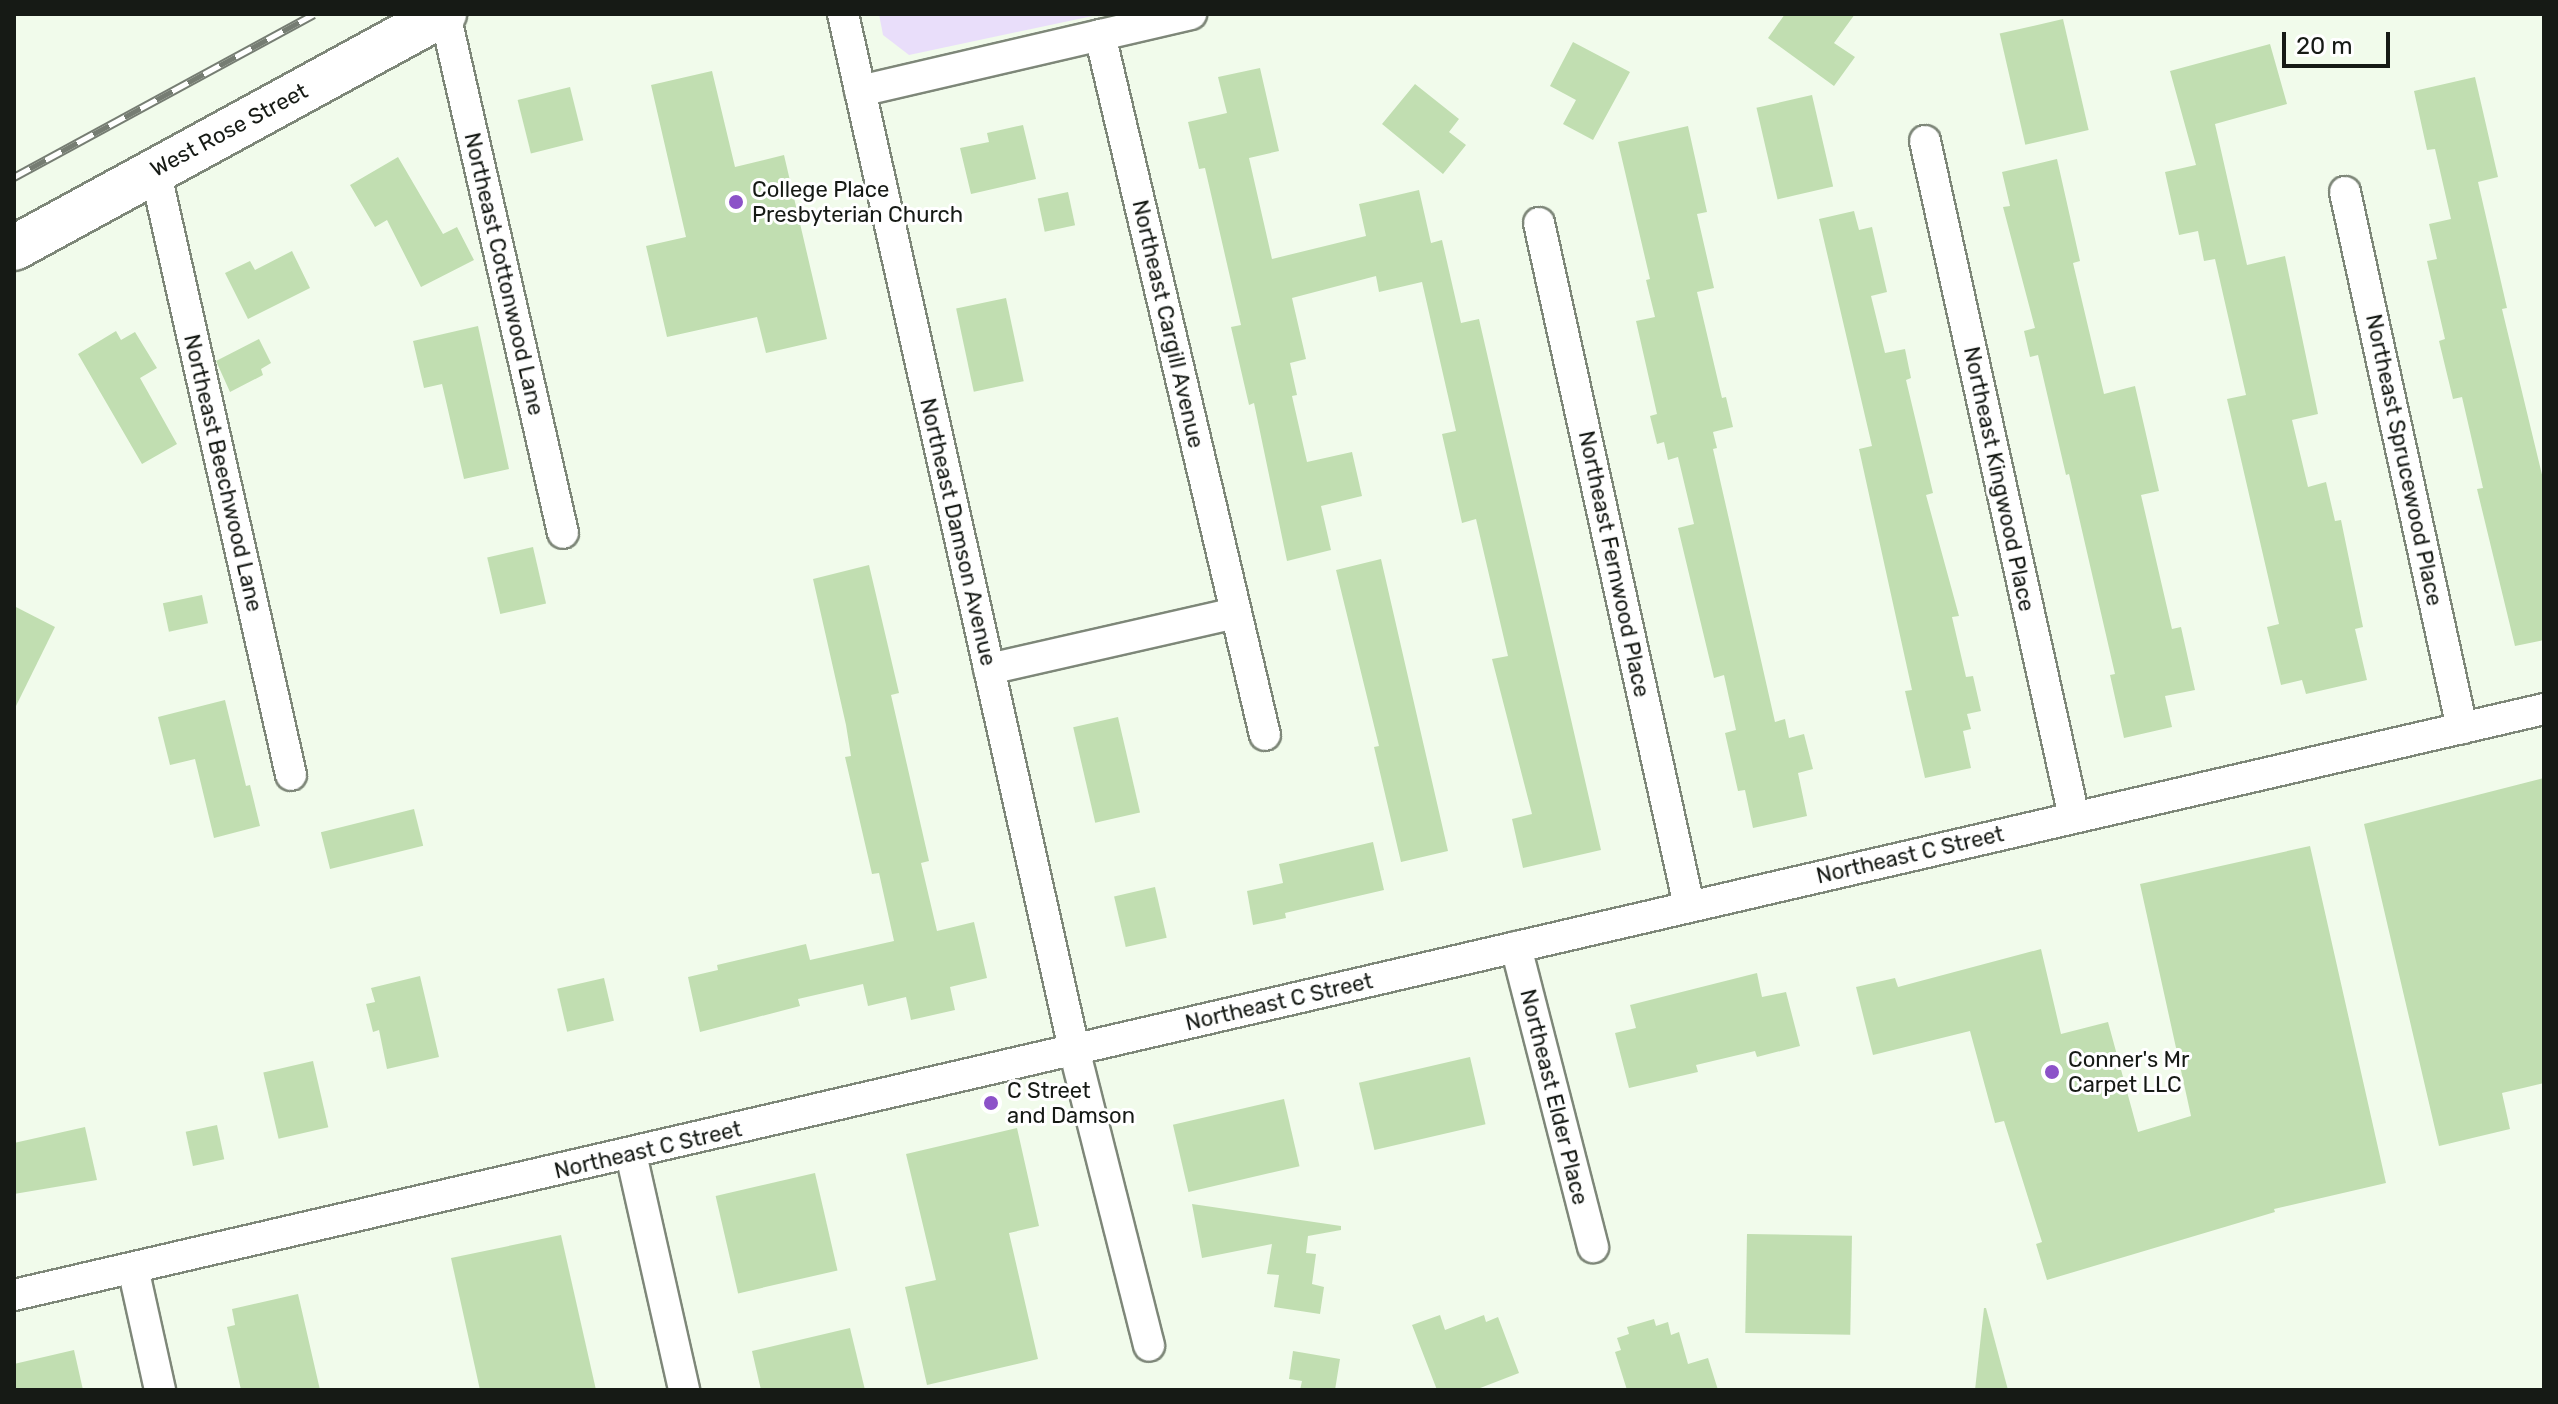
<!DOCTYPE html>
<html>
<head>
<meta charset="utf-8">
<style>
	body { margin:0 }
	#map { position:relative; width:2558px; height:1404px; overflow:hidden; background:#f1fbeb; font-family:Rubik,sans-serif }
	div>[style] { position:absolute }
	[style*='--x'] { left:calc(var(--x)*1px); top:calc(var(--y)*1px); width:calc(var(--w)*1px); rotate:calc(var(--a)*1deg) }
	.green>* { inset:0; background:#e9defa }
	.building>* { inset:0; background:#c1deb1; transform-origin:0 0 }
	.roads { filter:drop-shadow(2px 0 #7e8779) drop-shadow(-2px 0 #7e8779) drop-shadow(0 2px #7e8779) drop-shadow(0 -2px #7e8779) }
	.street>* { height:30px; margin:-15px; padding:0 15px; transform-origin:15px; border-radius:15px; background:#fff }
	.secondary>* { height:44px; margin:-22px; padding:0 22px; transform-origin:22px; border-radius:22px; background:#fff }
	.rail>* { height:9px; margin-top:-4.5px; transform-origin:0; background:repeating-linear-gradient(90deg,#fff 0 18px,#767d73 0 36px); box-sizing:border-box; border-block:2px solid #767d73 }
	.dots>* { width:22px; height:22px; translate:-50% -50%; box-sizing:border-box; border:4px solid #fff; border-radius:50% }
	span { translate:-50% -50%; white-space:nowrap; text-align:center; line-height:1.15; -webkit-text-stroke:6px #fff; paint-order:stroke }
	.street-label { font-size:22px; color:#161a15 }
	.poi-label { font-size:22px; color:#161a15 }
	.left { translate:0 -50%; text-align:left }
	.frame { position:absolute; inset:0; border:16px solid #161a15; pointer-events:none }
	.scale { position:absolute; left:2282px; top:32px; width:108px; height:36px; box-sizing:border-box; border:4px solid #161a15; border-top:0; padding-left:10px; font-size:24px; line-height:28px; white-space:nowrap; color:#161a15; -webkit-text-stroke:6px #fff; paint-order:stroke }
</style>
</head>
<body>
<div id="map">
	<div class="green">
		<i style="clip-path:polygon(879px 14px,1102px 14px,909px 55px,883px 35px)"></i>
	</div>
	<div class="building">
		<i style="clip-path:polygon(1785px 14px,1855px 14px,1834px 43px,1855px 57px,1834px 86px,1768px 38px)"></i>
		<i style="left:2063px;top:19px;width:114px;height:65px;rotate:77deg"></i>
		<i style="clip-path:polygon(1573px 42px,1630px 72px,1593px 140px,1563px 124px,1576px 100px,1550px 86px)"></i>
		<i style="clip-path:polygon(2270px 44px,2287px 104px,2215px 124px,2247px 265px,2285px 256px,2318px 414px,2292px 420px,2308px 487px,2326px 482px,2335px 521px,2341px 520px,2363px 627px,2355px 629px,2367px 680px,2306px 694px,2302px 680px,2281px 685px,2267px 627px,2279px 624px,2227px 399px,2246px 395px,2215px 259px,2204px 261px,2198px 231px,2179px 235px,2165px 172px,2196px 165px,2170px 71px)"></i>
		<i style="clip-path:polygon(1260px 68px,1279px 151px,1249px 158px,1272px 259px,1366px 236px,1359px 204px,1419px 190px,1431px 243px,1442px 240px,1461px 323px,1479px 319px,1601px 850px,1523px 868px,1512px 819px,1532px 814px,1492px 659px,1508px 656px,1476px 519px,1462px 523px,1442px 434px,1456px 431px,1422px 282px,1379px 292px,1376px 276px,1292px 298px,1306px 359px,1290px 363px,1297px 395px,1292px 396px,1307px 462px,1352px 452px,1362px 496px,1321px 506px,1331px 550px,1287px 561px,1254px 403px,1249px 405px,1231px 327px,1241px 325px,1205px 168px,1199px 169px,1188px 122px,1227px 113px,1218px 77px)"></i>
		<i style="clip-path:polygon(712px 71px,735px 167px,784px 155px,827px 339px,766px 353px,757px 317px,667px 337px,646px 246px,686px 237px,651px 85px)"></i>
		<i style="clip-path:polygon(2475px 77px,2498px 177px,2478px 182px,2507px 308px,2502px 309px,2544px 483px,2544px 640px,2515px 646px,2477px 489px,2483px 488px,2462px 397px,2453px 399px,2439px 341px,2445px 339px,2427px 261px,2437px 259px,2429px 224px,2451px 219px,2435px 149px,2427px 150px,2414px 91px)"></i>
		<i style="clip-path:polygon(1415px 84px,1459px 119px,1449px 132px,1466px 145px,1443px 174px,1382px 124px)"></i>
		<i style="left:570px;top:87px;width:55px;height:54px;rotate:76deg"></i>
		<i style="left:1812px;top:95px;width:94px;height:57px;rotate:77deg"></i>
		<i style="clip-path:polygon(1023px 125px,1036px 179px,971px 194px,960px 148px,989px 142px,987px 133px)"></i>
		<i style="clip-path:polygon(1688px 126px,1707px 212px,1697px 214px,1714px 288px,1697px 292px,1722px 398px,1726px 397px,1733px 427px,1713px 432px,1717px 448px,1713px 449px,1775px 722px,1785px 719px,1789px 738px,1804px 734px,1813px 769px,1798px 773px,1807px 816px,1753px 828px,1745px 790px,1738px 791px,1725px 733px,1736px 730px,1724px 675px,1714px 678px,1678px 528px,1694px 524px,1678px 457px,1668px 460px,1664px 442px,1657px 444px,1650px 416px,1657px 414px,1636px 321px,1655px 317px,1646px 280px,1650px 279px,1618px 142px)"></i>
		<i style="clip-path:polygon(398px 157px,443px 234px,457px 227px,474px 260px,421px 287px,387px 220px,375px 227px,350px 185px)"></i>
		<i style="clip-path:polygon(2057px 159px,2080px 261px,2073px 263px,2104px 394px,2135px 386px,2159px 491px,2141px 495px,2172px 629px,2181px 627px,2195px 690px,2165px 696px,2172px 727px,2124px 738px,2110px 675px,2115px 674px,2069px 474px,2066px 475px,2038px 355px,2030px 357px,2024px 331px,2035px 328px,2003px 207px,2010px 206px,2002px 172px)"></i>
		<i style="left:1068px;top:192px;width:34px;height:31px;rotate:78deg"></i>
		<i style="clip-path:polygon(1854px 211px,1859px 230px,1872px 227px,1887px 292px,1871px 296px,1885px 353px,1905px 349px,1911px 378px,1906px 380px,1933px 493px,1926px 495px,1959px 616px,1952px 617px,1966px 677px,1973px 676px,1981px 711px,1967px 714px,1971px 729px,1963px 731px,1971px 768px,1925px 778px,1905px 691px,1912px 690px,1859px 449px,1872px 446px,1819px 219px)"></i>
		<i style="clip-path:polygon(292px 251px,310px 288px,248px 319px,225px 273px,250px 261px,255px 270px)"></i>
		<i style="left:1006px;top:298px;width:85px;height:51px;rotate:78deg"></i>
		<i style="clip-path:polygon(478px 326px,509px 469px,464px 479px,442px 384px,424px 388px,413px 341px)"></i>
		<i style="clip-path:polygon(116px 331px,121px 340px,135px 332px,157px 368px,140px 378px,177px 444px,142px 464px,78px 354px)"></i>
		<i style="clip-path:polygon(259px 339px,271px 363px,261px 369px,263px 375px,230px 392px,216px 361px)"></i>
		<i style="left:533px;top:547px;width:58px;height:47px;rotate:77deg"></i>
		<i style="clip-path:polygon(1381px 559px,1448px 851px,1401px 862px,1374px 747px,1379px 746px,1336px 570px)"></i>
		<i style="clip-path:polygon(869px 565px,899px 693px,891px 695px,929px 861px,921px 863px,937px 931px,974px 922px,987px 978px,950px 987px,955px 1010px,911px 1020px,906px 997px,868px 1006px,863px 984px,798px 999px,800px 1006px,700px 1032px,688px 977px,718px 970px,717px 965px,806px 944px,810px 960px,894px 941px,879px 873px,872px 874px,845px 757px,851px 756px,846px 725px,813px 579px)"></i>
		<i style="left:202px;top:595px;width:29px;height:40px;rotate:78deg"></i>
		<i style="clip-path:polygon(14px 606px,55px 627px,14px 710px)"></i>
		<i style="clip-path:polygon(225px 700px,246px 786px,250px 785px,260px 826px,214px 838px,195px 759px,170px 765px,158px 717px)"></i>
		<i style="left:1118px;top:717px;width:98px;height:46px;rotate:77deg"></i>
		<i style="clip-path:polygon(2544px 778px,2544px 1083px,2502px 1093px,2510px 1129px,2439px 1146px,2364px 824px)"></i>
		<i style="left:414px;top:809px;width:38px;height:96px;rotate:76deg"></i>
		<i style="clip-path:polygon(1373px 842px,1384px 890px,1285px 913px,1286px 918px,1253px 925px,1247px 891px,1283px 883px,1279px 864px)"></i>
		<i style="clip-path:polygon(2310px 846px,2386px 1183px,2274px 1209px,2275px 1212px,2047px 1280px,2036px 1244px,2042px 1242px,2004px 1121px,1995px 1123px,1970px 1031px,1873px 1055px,1856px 987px,1895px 978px,1898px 987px,2041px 949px,2061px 1034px,2108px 1022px,2138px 1132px,2191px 1116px,2140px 884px)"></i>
		<i style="left:1155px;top:887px;width:52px;height:42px;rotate:77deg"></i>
		<i style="clip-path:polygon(1757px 973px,1762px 997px,1786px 992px,1800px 1046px,1757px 1057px,1755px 1051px,1696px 1065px,1698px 1072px,1629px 1088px,1615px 1033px,1636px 1028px,1630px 1005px)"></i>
		<i style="clip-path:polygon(420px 976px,439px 1057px,387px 1069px,379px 1030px,373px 1032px,366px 1004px,375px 1002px,371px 988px)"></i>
		<i style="left:604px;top:978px;width:44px;height:48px;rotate:77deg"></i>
		<i style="left:1470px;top:1057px;width:69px;height:114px;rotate:77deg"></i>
		<i style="left:313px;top:1061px;width:68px;height:51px;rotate:77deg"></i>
		<i style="left:1284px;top:1099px;width:69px;height:114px;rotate:77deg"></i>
		<i style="left:217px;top:1125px;width:35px;height:32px;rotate:78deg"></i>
		<i style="clip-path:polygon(85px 1127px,97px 1180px,14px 1194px,14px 1143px)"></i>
		<i style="clip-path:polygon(1017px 1128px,1039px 1226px,1009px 1233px,1038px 1359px,927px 1385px,905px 1287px,936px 1280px,906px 1154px)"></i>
		<i style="left:815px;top:1173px;width:100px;height:102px;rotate:77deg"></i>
		<i style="clip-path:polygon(1192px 1204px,1341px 1226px,1341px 1230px,1308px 1236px,1306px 1253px,1316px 1254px,1312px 1284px,1324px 1287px,1320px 1314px,1274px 1307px,1279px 1275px,1267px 1274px,1272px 1244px,1202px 1258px)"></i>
		<i style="left:1747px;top:1234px;width:105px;height:99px;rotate:1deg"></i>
		<i style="clip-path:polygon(561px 1235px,596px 1390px,480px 1390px,451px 1258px)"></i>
		<i style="clip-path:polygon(298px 1294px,320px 1390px,241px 1390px,227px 1327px,235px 1325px,232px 1309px)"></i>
		<i style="clip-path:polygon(1984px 1308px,1986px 1308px,2008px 1390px,1975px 1390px)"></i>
		<i style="clip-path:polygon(1440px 1315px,1445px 1330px,1484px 1315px,1486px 1322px,1498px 1317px,1519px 1373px,1475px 1390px,1437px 1390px,1412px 1325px)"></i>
		<i style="clip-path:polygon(1654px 1319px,1656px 1326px,1668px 1322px,1671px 1335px,1679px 1332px,1688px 1364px,1708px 1358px,1718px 1390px,1627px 1390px,1615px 1352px,1621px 1350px,1617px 1338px,1629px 1334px,1627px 1327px)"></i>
		<i style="clip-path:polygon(850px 1328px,865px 1390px,761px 1390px,752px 1351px)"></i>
		<i style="clip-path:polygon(74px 1350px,83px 1390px,14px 1390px,14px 1364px)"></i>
		<i style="clip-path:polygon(1293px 1351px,1340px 1359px,1335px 1390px,1300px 1390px,1302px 1381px,1289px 1379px)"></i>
	</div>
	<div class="roads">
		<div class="street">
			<i style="--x:445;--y:14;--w:532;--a:77.19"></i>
			<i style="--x:843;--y:14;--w:1060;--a:77.42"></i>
			<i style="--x:1074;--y:1049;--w:306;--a:75.8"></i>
			<i style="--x:1100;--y:35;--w:719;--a:76.74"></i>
			<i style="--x:860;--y:91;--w:340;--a:-13.1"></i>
			<i style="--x:1925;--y:141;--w:692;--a:77.57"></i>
			<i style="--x:155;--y:170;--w:620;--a:77.33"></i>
			<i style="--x:2345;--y:192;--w:549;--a:77.69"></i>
			<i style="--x:1539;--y:223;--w:699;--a:77.61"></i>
			<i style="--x:989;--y:669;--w:252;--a:-12.8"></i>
			<i style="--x:1516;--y:947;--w:310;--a:75.6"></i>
			<i style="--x:631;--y:1154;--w:242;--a:77.3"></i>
			<i style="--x:133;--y:1268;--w:125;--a:77.5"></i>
			<i style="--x:14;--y:1295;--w:2597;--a:-13.04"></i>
		</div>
		<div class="secondary">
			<i style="--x:14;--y:248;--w:490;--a:-28.6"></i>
		</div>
	</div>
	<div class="rail">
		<i style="--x:14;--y:177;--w:341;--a:-28.5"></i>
	</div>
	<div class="dots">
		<i style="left:736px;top:202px;background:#8c52c8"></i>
		<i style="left:2052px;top:1072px;background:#8c52c8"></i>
		<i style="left:991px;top:1103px;background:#8c52c8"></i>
	</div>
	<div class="street-label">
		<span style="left:229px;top:130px;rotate:-28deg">West Rose Street</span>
		<span style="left:504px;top:274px;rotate:77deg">Northeast Cottonwood Lane</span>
		<span style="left:1168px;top:324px;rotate:77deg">Northeast Cargill Avenue</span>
		<span style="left:2404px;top:460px;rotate:78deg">Northeast Sprucewood Place</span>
		<span style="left:223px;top:473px;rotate:77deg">Northeast Beechwood Lane</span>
		<span style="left:1999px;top:479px;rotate:78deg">Northeast Kingwood Place</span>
		<span style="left:958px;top:532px;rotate:77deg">Northeast Damson Avenue</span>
		<span style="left:1614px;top:564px;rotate:78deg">Northeast Fernwood Place</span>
		<span style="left:1910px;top:855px;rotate:-13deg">Northeast C Street</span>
		<span style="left:1279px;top:1002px;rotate:-13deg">Northeast C Street</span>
		<span style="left:1554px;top:1097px;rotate:76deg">Northeast Elder Place</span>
		<span style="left:648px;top:1150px;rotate:-13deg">Northeast C Street</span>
	</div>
	<div class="poi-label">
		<span class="left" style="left:752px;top:202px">College Place<br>Presbyterian Church</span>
		<span class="left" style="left:2068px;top:1072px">Conner's Mr<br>Carpet LLC</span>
		<span class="left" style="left:1007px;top:1103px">C Street<br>and Damson</span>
	</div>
	<div class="frame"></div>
	<div class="scale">20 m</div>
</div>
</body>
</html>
